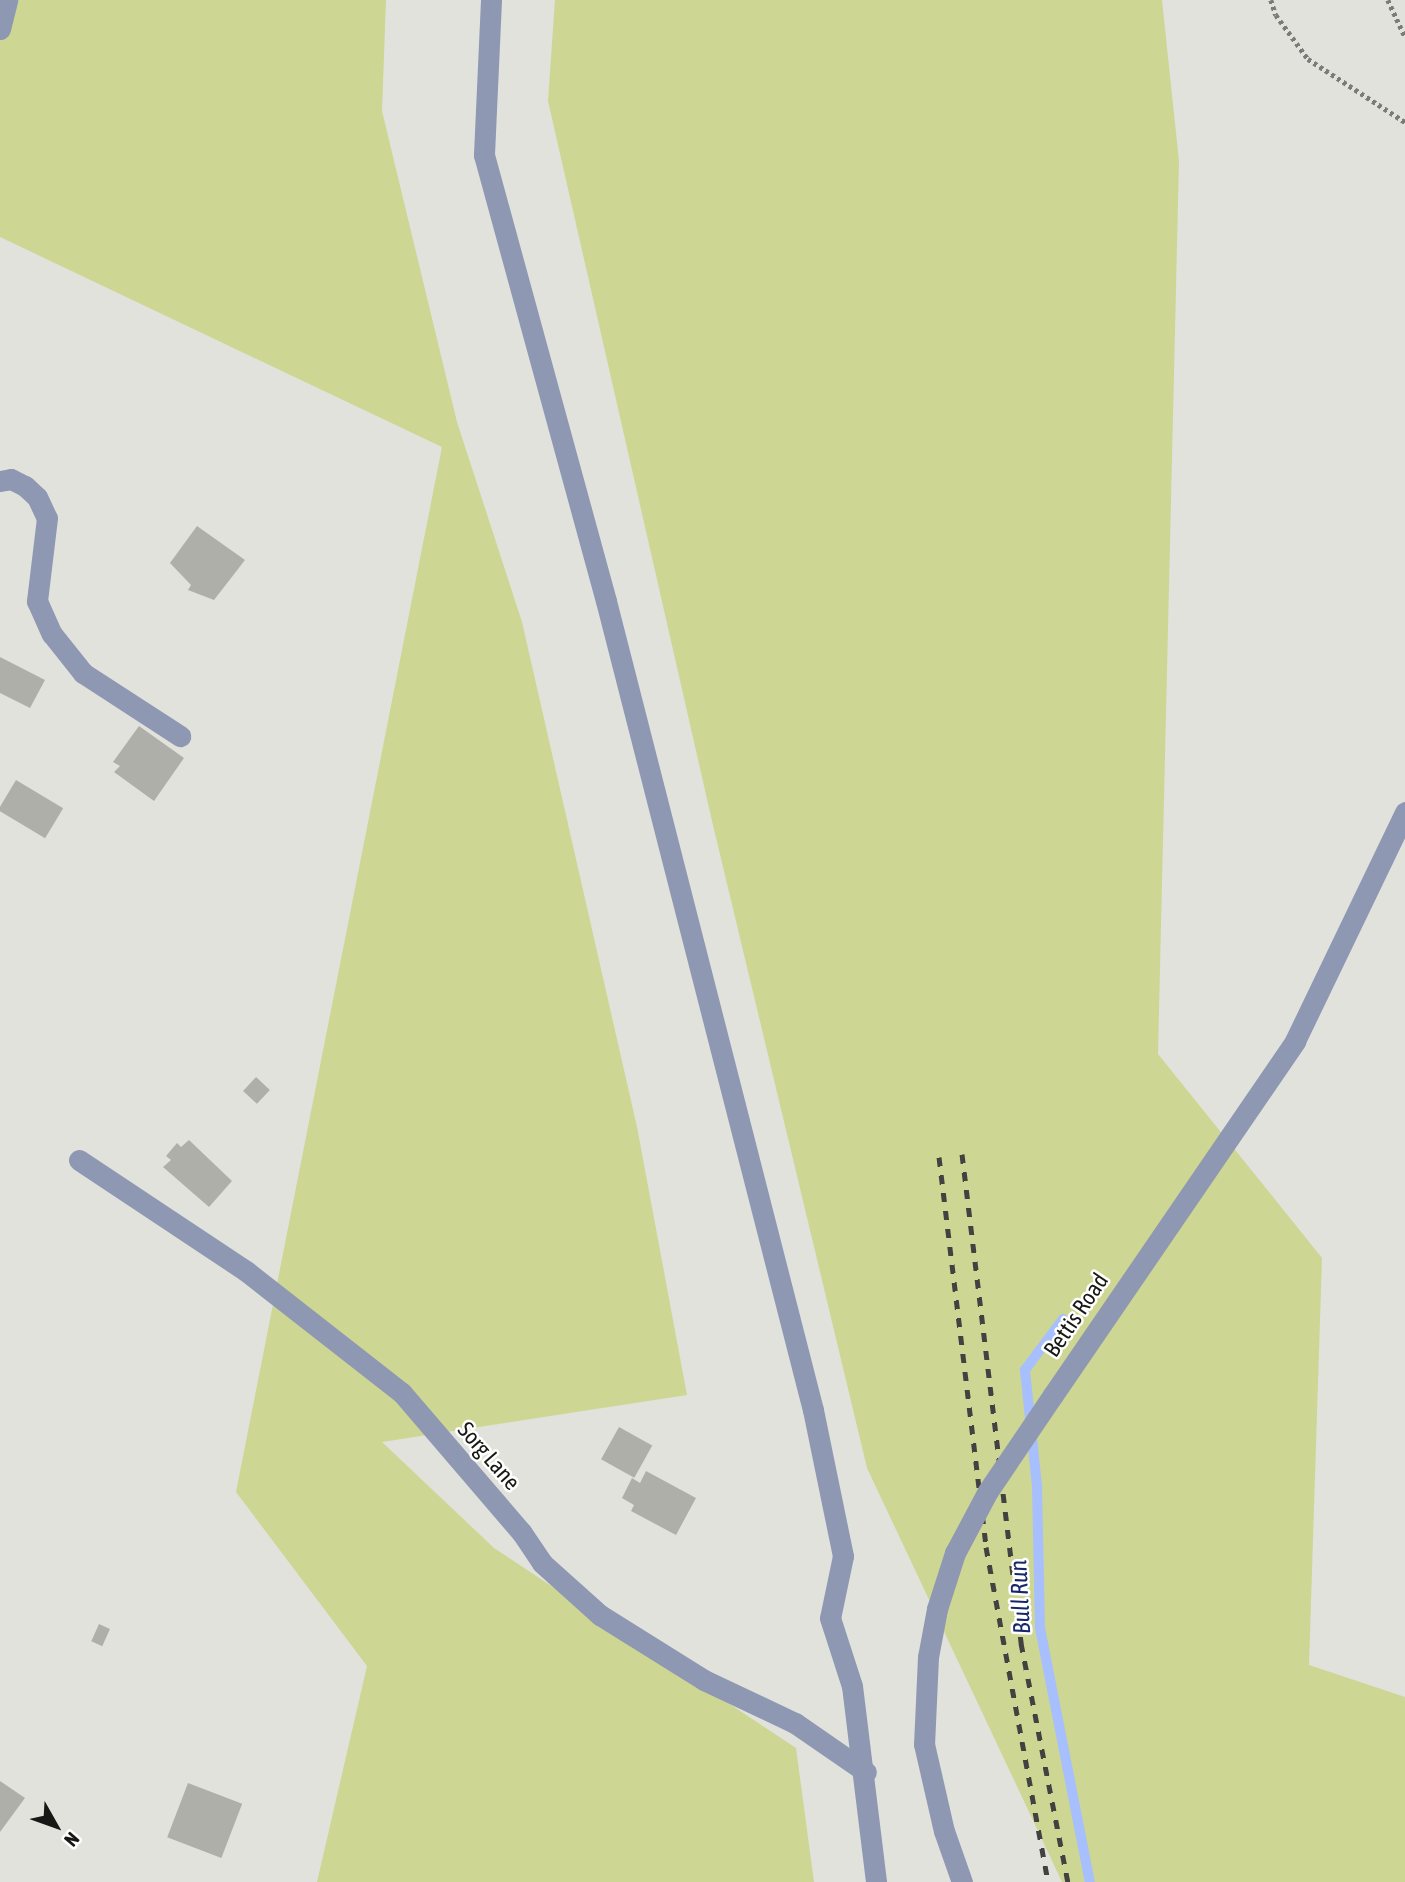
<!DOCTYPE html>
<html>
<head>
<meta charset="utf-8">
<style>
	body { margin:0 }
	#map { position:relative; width:1405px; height:1882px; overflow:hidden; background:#e1e2dc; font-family:"Asap Condensed",sans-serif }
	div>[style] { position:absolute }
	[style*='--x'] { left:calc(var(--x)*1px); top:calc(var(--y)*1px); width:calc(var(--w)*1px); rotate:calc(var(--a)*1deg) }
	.green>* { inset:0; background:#ced693 }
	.stream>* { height:10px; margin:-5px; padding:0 5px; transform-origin:5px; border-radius:5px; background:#a7bffd }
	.building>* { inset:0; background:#afafaa; transform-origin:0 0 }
	.path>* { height:4.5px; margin-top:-2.25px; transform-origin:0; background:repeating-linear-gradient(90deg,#7b7b77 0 3.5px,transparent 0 7px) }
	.minor>* { height:21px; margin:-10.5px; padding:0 10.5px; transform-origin:10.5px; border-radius:10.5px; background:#8e98b3 }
	.rail>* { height:5px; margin-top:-2.5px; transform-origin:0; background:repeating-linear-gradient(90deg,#424340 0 9px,transparent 0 18px) }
	.minor-bridge>* { height:21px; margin:-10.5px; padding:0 10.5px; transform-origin:10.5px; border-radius:10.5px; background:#8e98b3 }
	span { translate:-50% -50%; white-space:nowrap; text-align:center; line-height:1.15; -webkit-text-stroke:5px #fffffe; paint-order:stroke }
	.street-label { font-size:23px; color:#171715 }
	.water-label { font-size:24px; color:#17266b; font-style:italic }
	.north { position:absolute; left:21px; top:1791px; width:70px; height:70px; -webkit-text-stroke:5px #fffffe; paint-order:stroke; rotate:130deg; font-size:19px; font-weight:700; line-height:28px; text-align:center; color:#171715 }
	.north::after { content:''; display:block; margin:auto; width:24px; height:32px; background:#171715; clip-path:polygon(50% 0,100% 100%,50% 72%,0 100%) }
</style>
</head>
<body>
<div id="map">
	<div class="green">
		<i style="clip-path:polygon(0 0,386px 0,382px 111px,457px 422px,522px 622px,637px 1127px,687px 1395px,382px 1442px,494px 1548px,796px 1748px,814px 1882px,317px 1882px,367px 1666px,236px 1492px,442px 447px,0 237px)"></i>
		<i style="clip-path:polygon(555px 0,1162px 0,1179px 161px,1158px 1054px,1322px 1258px,1309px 1665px,1405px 1697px,1405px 1882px,1062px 1882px,867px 1468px,712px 821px,548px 101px)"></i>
	</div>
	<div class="stream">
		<i style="--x:1063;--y:1319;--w:64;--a:126.7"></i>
		<i style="--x:1025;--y:1370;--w:117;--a:84.1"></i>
		<i style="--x:1037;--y:1486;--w:142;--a:88.8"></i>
		<i style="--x:1040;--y:1628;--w:259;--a:78.9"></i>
	</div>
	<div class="building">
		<i style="clip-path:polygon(197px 526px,245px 560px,214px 600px,188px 590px,191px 585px,170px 563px)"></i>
		<i style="clip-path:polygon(0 657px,45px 680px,30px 708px,0 693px)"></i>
		<i style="clip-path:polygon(139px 726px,184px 758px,154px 801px,114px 772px,120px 766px,113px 762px)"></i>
		<i style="left:16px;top:780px;width:55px;height:35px;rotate:31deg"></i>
		<i style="left:256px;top:1077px;width:19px;height:19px;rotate:43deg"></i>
		<i style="clip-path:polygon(189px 1140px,232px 1181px,209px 1207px,163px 1167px,171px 1160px,166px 1156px,177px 1143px,181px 1147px)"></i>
		<i style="left:619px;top:1427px;width:38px;height:37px;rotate:29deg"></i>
		<i style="clip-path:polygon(646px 1471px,696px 1498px,676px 1535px,631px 1511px,634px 1505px,622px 1498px,632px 1478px,640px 1483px)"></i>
		<i style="left:99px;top:1624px;width:12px;height:19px;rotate:24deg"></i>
		<i style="clip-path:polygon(0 1781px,25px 1798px,0 1832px)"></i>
		<i style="left:188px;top:1783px;width:58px;height:58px;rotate:21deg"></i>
	</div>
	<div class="path">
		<i style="--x:1271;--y:0;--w:16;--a:72"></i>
		<i style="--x:1276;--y:15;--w:54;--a:54"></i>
		<i style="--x:1308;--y:59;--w:116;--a:33"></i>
		<i style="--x:1388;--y:0;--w:40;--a:65"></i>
	</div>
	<div class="minor">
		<i style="--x:491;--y:0;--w:155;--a:92.6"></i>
		<i style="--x:484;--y:155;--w:462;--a:74.7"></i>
		<i style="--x:606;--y:601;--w:835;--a:75.65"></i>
		<i style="--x:813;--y:1410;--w:149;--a:78.4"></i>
		<i style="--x:843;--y:1556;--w:63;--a:101.8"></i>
		<i style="--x:830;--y:1618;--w:71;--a:72.1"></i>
		<i style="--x:852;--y:1686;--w:197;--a:83"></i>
		<i style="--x:0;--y:29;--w:30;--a:-76"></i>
		<i style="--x:0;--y:481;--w:11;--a:-10"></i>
		<i style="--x:11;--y:479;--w:16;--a:27"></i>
		<i style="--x:25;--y:486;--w:16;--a:43"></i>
		<i style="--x:37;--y:497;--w:23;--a:65"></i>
		<i style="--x:47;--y:518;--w:84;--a:96.9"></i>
		<i style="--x:37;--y:601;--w:36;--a:66"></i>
		<i style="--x:52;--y:634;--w:50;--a:51.5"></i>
		<i style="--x:83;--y:673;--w:116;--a:33"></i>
		<i style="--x:79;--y:1160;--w:201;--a:33.6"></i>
		<i style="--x:246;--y:1271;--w:198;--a:38"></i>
		<i style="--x:402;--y:1393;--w:184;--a:49.4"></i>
		<i style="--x:522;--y:1533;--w:36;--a:56"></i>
		<i style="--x:542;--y:1563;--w:78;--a:41.9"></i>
		<i style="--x:600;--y:1615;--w:123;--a:32"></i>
		<i style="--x:704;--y:1680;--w:101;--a:25.3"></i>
		<i style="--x:795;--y:1723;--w:86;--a:34.6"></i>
		<i style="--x:1053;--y:1395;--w:429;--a:-55.6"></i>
		<i style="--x:1295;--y:1041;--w:254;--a:-64.3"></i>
		<i style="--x:937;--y:1609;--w:49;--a:100.6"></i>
		<i style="--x:928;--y:1657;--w:87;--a:92.6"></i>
		<i style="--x:924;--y:1744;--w:89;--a:77.1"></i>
		<i style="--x:944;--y:1831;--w:54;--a:70.6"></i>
	</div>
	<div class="rail">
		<i style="--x:962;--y:1154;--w:493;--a:83.1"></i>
		<i style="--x:1021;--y:1643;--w:244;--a:78.9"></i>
		<i style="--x:939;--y:1157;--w:393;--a:83.1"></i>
		<i style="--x:986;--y:1547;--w:341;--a:79.5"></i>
	</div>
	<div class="minor-bridge">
		<i style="--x:937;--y:1609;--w:59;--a:-72.2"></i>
		<i style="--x:955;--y:1553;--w:70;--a:-62"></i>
		<i style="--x:988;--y:1491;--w:116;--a:-55.9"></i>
	</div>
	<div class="street-label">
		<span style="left:1076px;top:1315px;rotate:-56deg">Bettis Road</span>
		<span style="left:489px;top:1456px;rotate:49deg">Sorg Lane</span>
	</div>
	<div class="water-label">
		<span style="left:1020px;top:1597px;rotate:-93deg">Bull Run</span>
	</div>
	<div class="north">N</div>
</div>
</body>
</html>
